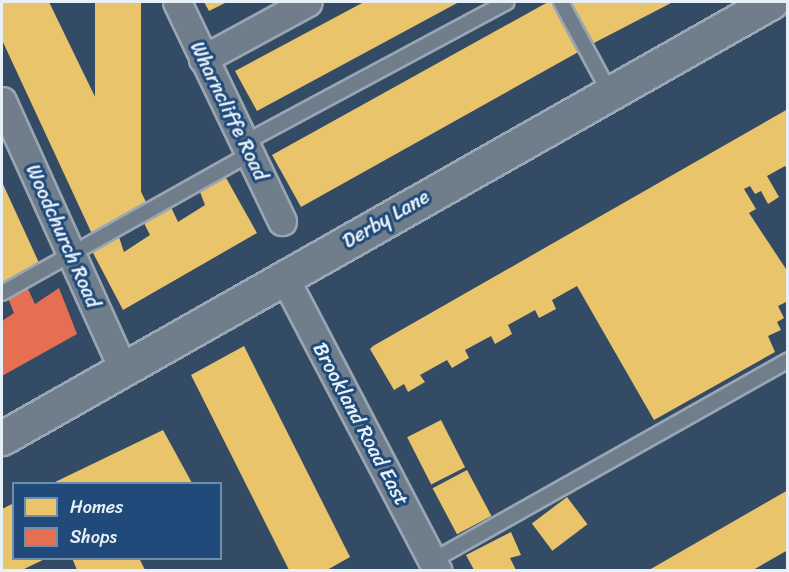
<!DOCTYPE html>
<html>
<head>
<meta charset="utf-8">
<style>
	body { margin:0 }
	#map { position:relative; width:789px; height:572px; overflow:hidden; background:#344b65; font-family:Sriracha,sans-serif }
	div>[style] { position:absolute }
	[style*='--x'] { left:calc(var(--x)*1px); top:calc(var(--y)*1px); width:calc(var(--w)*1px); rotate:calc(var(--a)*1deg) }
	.homes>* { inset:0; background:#e9c46a; transform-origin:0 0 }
	.shops>* { inset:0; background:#e76f51 }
	.roads { filter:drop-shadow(2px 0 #9aa6b3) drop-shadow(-2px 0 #9aa6b3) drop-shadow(0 2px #9aa6b3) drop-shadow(0 -2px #9aa6b3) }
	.service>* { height:14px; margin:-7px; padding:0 7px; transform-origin:7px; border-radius:7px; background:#707e8c }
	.minor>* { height:27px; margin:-13.5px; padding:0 13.5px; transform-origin:13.5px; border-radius:13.5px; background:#707e8c }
	.tertiary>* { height:33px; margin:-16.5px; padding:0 16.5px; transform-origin:16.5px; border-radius:16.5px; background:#707e8c }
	span { translate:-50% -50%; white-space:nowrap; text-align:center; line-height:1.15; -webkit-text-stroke:6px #1f4a7a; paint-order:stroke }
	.street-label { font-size:20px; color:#e8f1f8 }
	.frame { position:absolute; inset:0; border:3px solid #e8f1f8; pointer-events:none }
	.legend { position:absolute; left:12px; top:482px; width:210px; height:78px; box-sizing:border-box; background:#1f4a7a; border:2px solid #6f8dac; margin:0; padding:8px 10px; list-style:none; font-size:18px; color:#e8f1f8 }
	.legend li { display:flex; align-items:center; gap:12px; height:30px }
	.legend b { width:30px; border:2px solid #6f8dac }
</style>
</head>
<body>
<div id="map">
	<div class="homes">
		<i style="clip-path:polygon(2px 2px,49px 2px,147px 204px,92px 234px,2px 40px)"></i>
		<i style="left:95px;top:2px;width:46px;height:196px"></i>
		<i style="clip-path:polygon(204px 2px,227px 2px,209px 11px)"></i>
		<i style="clip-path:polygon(364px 2px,459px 2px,257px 111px,235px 71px)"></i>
		<i style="clip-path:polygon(548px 2px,555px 2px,582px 50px,301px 207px,272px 155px)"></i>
		<i style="clip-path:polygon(570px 2px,673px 2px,592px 44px)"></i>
		<i style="clip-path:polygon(788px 109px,788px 170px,785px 166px,767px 176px,779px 197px,768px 204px,761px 191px,755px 194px,750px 186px,744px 189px,756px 209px,749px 213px,788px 272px,788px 301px,778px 306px,784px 318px,777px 322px,781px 330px,768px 336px,775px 352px,654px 420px,577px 286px,552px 300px,556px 309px,539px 318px,535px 310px,508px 325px,512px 334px,495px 344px,491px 336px,465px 350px,469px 358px,452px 368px,447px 360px,420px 375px,425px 382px,408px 392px,404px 384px,394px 390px,370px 349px,373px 346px)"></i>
		<i style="clip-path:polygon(225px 176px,257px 233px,123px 310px,92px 251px,119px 237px,124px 252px,150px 235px,144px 223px,171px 207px,178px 222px,205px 205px,200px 192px)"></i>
		<i style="clip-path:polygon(2px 182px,40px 265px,2px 285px)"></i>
		<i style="clip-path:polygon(244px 346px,350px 557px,327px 570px,289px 570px,191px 375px)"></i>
		<i style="left:441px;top:420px;width:53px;height:38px;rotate:63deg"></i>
		<i style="clip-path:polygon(163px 430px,192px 483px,53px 483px)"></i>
		<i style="left:467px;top:470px;width:52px;height:39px;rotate:62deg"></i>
		<i style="clip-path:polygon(788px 490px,788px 550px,753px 570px,649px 570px)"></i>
		<i style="left:567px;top:497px;width:34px;height:44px;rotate:53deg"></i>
		<i style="clip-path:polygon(14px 503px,14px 558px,47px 558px,22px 570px,2px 570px,2px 509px)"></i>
		<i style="clip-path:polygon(511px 532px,521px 555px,510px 558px,516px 570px,474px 570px,466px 555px)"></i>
		<i style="clip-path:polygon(72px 558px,139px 558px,145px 570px,77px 570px)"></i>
	</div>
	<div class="shops">
		<i style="clip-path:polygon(27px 287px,35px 304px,59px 288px,77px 334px,2px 376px,2px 321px,14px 313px,8px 298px)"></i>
	</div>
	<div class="roads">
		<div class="service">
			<i style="--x:561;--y:2;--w:103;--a:61.7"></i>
			<i style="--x:244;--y:143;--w:298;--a:-28.2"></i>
			<i style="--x:2;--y:293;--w:284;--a:-29.3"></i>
			<i style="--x:432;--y:561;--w:409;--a:-29.4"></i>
		</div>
		<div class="minor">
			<i style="--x:177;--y:2;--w:243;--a:64.4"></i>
			<i style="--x:203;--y:59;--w:119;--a:-28.5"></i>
			<i style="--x:2;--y:101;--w:296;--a:65.7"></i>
			<i style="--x:284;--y:277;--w:331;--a:62.4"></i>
		</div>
		<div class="tertiary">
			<i style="--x:2;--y:438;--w:884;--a:-29.55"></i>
		</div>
	</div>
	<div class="street-label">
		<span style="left:229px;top:111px;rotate:64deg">Wharncliffe Road</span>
		<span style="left:386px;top:219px;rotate:-30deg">Derby Lane</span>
		<span style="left:63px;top:236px;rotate:66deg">Woodchurch Road</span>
		<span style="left:361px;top:424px;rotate:62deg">Brookland Road East</span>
	</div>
	<div class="frame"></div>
	<ul class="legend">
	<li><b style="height:16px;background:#e9c46a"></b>Homes</li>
	<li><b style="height:16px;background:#e76f51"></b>Shops</li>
	</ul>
</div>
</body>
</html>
